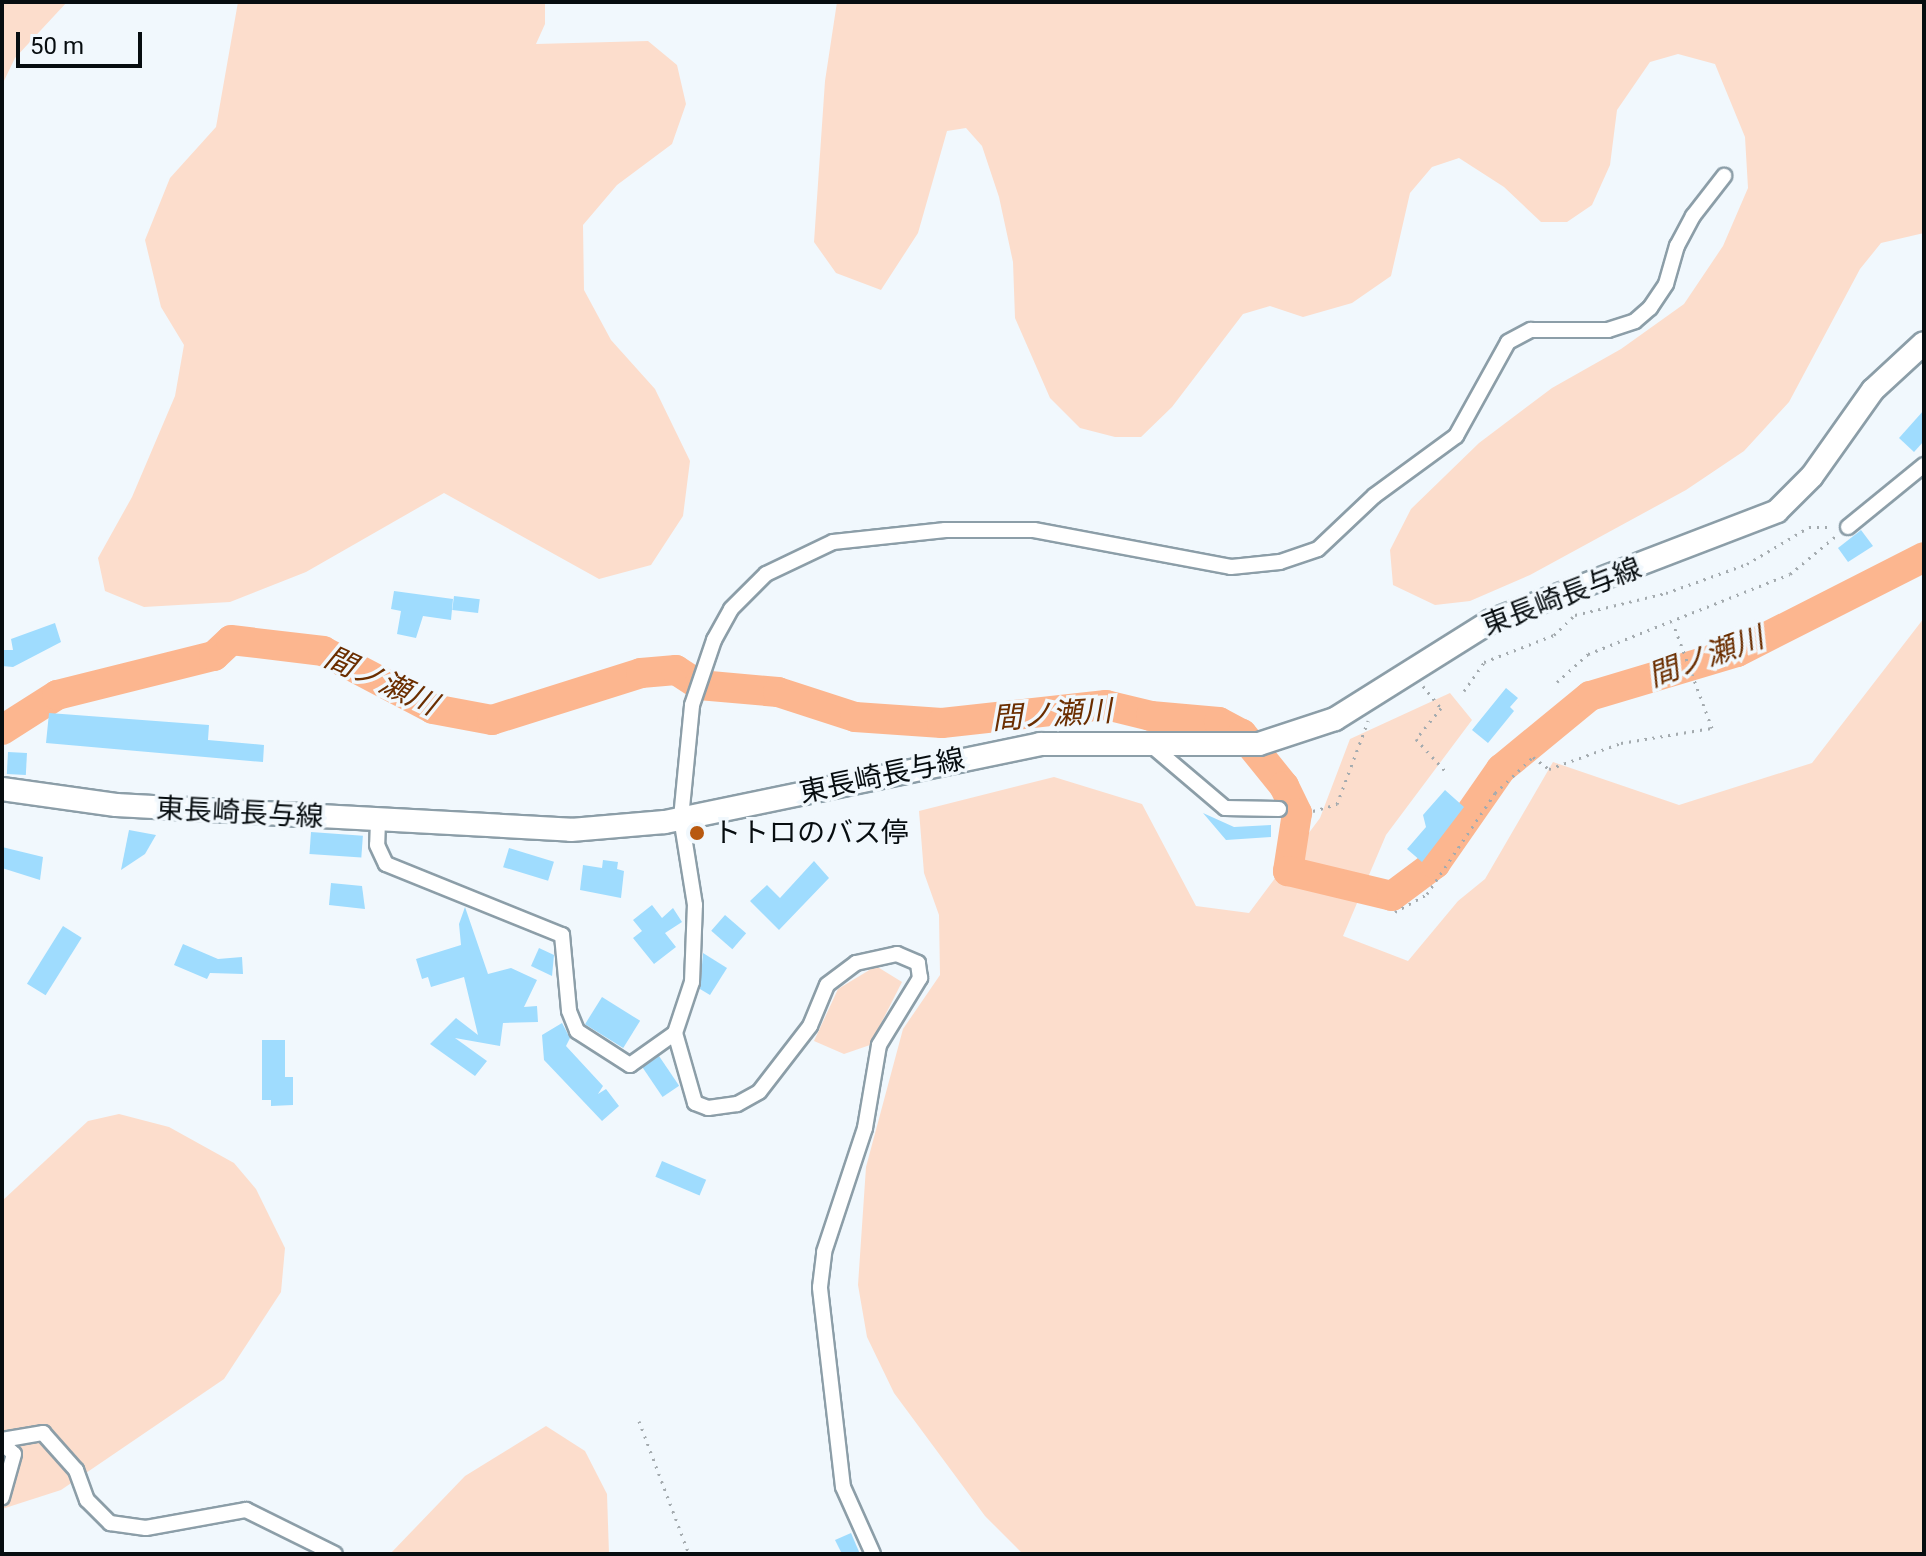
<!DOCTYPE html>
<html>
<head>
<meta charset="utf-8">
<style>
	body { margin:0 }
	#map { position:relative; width:1926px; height:1556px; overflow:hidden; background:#f1f8fd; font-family:Roboto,"Noto Sans JP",sans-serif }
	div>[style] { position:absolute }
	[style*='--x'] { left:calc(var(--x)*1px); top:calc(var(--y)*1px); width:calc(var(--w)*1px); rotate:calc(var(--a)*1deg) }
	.green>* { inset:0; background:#fcddcc }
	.river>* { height:30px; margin:-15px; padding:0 15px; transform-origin:15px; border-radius:15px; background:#fcb68f }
	.building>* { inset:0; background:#9fdcfe; transform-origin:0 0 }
	.path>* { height:3px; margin-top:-1.5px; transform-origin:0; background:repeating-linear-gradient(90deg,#a4abaf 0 2px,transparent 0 8px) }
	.roads { filter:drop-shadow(2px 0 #8c9ea8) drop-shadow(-2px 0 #8c9ea8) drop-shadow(0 2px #8c9ea8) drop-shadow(0 -2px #8c9ea8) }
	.street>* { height:14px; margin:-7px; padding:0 7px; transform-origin:7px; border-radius:7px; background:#fff }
	.primary>* { height:22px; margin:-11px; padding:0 11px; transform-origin:11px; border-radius:11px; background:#fff }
	.dots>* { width:22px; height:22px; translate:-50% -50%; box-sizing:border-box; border:4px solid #f1f8fd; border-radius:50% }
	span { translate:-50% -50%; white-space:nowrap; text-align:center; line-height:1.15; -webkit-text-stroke:7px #f1f8fd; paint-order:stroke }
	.street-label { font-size:28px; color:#070d10 }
	.poi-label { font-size:28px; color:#070d10 }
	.left { translate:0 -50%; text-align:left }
	.water-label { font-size:30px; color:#6b2e00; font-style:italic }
	.frame { position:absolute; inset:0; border:4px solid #070d10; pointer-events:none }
	.scale { position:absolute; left:16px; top:32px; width:126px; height:36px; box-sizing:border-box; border:4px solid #070d10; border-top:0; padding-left:10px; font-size:24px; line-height:28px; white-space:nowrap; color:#070d10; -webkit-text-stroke:6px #f1f8fd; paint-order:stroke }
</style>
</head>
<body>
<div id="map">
	<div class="green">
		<i style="clip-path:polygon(2px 2px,67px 2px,15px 58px,2px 85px)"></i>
		<i style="clip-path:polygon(238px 2px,545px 2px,545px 24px,536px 44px,648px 41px,677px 65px,686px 104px,672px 144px,617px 185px,583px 225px,584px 290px,611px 340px,655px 389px,690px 461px,683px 516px,651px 565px,599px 579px,444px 493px,306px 572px,230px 602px,144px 607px,105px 591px,98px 558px,132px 497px,175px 396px,184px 345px,161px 307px,145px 240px,170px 178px,216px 127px)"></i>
		<i style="clip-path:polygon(837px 2px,1924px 2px,1924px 233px,1881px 243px,1860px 269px,1789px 402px,1744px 451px,1686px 490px,1530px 575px,1470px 601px,1435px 605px,1393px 585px,1390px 550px,1411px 509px,1479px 443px,1552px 388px,1621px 349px,1684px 304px,1723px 246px,1748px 188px,1745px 137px,1715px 64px,1678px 54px,1650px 62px,1617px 110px,1610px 165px,1592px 205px,1567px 222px,1541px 222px,1504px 187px,1459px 158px,1432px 167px,1410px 193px,1391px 276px,1352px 303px,1303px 317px,1270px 306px,1243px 314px,1172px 407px,1141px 437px,1115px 437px,1080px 428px,1050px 398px,1015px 318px,1013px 262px,999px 197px,982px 146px,966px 128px,947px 131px,918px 233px,881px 290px,836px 273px,814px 242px,825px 81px)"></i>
		<i style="clip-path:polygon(1924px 618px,1924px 1554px,1023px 1554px,985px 1516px,894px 1393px,867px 1337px,858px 1285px,866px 1167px,903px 1029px,940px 975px,939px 915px,924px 873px,919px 811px,1054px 777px,1142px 804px,1196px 906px,1249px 913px,1320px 818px,1350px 739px,1450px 693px,1472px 720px,1386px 835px,1343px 936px,1408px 961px,1458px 901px,1485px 879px,1553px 762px,1679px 805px,1812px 763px)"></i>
		<i style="clip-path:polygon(876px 966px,902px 982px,870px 1045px,844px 1054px,814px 1041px,838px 989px)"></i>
		<i style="clip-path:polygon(119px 1114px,169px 1127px,234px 1163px,256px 1189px,285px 1248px,281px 1292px,224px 1379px,61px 1490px,2px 1509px,2px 1201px,88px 1121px)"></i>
		<i style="clip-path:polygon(546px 1426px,585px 1451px,607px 1494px,609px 1554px,390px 1554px,465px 1476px)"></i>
	</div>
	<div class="river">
		<i style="--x:2;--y:730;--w:65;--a:-32.5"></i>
		<i style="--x:57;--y:695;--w:162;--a:-14"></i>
		<i style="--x:214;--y:656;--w:23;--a:-43"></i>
		<i style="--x:231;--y:640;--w:93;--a:6.8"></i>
		<i style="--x:323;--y:651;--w:124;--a:27.8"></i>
		<i style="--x:433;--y:709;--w:60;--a:10.6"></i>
		<i style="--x:492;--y:720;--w:156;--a:-17.5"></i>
		<i style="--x:641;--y:673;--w:35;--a:-5"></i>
		<i style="--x:676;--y:670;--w:27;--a:33"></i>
		<i style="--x:699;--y:685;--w:79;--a:5.1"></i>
		<i style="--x:778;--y:692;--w:81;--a:18"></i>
		<i style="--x:855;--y:717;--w:87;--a:3.9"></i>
		<i style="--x:942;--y:723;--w:165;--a:-6.3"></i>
		<i style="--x:1106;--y:705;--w:46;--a:13.7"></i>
		<i style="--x:1151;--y:716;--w:68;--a:5"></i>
		<i style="--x:1219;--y:722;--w:26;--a:28"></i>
		<i style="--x:1242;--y:734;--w:67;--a:51.1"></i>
		<i style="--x:1284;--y:786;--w:30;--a:64"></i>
		<i style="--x:1297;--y:813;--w:59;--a:98.8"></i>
		<i style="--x:1288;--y:871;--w:107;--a:13.5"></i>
		<i style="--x:1392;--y:896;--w:54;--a:-36.7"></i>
		<i style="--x:1435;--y:864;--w:116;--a:-55.2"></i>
		<i style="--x:1501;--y:769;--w:115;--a:-39.4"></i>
		<i style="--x:1590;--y:696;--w:153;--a:-16.7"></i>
		<i style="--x:1737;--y:652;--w:210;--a:-26.9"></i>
	</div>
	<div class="building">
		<i style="clip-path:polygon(1924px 410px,1924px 441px,1914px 452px,1899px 438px)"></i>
		<i style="clip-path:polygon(1861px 530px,1873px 546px,1848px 562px,1838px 548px)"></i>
		<i style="clip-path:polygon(394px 591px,453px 599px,451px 620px,423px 616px,416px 638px,397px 634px,401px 611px,391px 609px)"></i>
		<i style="left:454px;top:596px;width:26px;height:14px;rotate:7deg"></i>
		<i style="clip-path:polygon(55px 623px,61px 642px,13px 667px,2px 666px,2px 650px,13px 650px,11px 639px)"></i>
		<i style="clip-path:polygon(1506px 688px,1518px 698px,1510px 707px,1514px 711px,1488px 743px,1472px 730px)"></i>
		<i style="clip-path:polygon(49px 713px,209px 725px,208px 740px,264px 745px,263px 762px,46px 743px)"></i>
		<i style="left:8px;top:752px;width:19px;height:22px;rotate:3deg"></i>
		<i style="clip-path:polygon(1445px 790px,1464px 807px,1422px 862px,1407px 849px,1426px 827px,1423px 815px)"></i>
		<i style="clip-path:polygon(1203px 813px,1234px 827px,1271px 825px,1271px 837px,1226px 840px)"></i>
		<i style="clip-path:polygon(129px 830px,156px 835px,145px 854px,121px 870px)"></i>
		<i style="left:311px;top:832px;width:52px;height:22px;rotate:4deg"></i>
		<i style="clip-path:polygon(2px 847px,43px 857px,40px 880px,2px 868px)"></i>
		<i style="left:509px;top:848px;width:47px;height:20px;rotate:17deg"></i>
		<i style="clip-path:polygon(603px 860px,618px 862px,617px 869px,624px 871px,621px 898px,580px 890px,583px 865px,602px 868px)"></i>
		<i style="clip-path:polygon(814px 861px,829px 878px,779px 930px,750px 901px,767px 885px,780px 898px)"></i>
		<i style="clip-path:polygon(331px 883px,362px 886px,365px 909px,329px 905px)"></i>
		<i style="clip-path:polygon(652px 905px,662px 918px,673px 908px,682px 922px,665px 933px,676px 947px,654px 964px,633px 938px,642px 931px,633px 920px)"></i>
		<i style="clip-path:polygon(465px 907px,488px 974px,511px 968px,537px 980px,524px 1007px,537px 1006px,538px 1022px,503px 1023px,500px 1046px,455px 1038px,487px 1061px,475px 1076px,430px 1044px,456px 1018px,478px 1035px,464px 977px,431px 987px,428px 977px,422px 979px,416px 959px,461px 945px,459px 924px)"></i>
		<i style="left:725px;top:915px;width:28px;height:21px;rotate:41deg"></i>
		<i style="left:63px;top:926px;width:22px;height:68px;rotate:32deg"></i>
		<i style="clip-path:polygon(183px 944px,218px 959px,242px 957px,243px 974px,210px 973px,207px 979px,174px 965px)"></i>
		<i style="clip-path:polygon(539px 948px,554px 955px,552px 976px,531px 966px)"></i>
		<i style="clip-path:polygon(703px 953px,727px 968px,710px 995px,700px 989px)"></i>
		<i style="left:602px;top:997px;width:45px;height:32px;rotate:32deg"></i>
		<i style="clip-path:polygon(562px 1023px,570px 1038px,566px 1046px,603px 1086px,598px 1094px,606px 1089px,619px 1106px,602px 1121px,544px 1060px,542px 1035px)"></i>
		<i style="clip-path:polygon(262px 1040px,285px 1040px,285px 1077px,293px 1077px,293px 1105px,271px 1106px,271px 1100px,262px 1100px)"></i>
		<i style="left:659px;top:1056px;width:36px;height:20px;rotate:56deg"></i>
		<i style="left:662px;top:1161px;width:48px;height:17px;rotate:23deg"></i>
		<i style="clip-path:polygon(851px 1533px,860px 1554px,842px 1554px,835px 1540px)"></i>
	</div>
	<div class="path">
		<i style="--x:1557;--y:682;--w:42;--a:-42.1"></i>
		<i style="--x:1588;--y:654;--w:217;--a:-21.6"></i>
		<i style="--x:1790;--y:574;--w:61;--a:-39.7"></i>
		<i style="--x:1423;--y:686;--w:28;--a:51"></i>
		<i style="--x:1441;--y:708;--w:40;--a:129"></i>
		<i style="--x:1416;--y:739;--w:46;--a:47.6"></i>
		<i style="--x:1464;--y:691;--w:35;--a:-55"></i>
		<i style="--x:1484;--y:662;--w:75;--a:-21.1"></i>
		<i style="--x:1554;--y:635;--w:29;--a:-44"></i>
		<i style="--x:1575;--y:615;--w:94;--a:-13.6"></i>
		<i style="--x:1666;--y:593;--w:86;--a:-19.7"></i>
		<i style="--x:1747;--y:564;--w:72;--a:-30.8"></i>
		<i style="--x:1809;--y:527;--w:23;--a:0"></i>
		<i style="--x:1313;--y:811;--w:25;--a:-16"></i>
		<i style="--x:1337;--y:804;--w:89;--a:-69.5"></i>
		<i style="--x:1395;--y:912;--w:37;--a:-29"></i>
		<i style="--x:1427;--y:894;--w:122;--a:-56"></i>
		<i style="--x:1495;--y:793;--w:52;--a:-43.5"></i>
		<i style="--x:1533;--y:757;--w:20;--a:37"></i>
		<i style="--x:1549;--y:769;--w:77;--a:-19.9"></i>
		<i style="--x:1621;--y:743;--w:92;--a:-9.4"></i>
		<i style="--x:1712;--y:728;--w:112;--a:-110.4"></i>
		<i style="--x:639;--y:1421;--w:142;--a:69.4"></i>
	</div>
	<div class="roads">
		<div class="street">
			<i style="--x:1848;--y:527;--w:98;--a:-39.2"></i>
			<i style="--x:1152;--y:746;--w:96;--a:40.3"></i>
			<i style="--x:1225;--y:808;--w:54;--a:1.1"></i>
			<i style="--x:378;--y:821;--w:24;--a:92"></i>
			<i style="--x:377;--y:845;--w:21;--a:65"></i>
			<i style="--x:386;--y:864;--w:190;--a:22"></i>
			<i style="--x:562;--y:935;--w:76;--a:84.7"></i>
			<i style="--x:569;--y:1011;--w:22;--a:68"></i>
			<i style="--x:577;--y:1031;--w:63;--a:32.7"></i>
			<i style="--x:630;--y:1065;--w:55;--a:-35.4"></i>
			<i style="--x:2;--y:1440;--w:42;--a:-9.7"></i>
			<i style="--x:43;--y:1433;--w:50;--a:48.3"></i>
			<i style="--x:76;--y:1470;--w:32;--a:70"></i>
			<i style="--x:87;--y:1500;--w:33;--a:45"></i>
			<i style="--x:110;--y:1523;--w:36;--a:8"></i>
			<i style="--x:146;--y:1528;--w:102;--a:-10.2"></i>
			<i style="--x:246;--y:1510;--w:99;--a:26.3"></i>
			<i style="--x:2;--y:1443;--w:16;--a:43"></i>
			<i style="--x:14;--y:1454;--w:45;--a:105.6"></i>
			<i style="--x:873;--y:1554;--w:73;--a:-114.1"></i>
			<i style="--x:843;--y:1487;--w:201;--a:-96.6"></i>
			<i style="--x:820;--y:1287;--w:35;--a:-83"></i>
			<i style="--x:824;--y:1252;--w:131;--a:-71.7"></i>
			<i style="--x:865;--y:1128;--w:84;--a:-80.4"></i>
			<i style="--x:879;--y:1045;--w:79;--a:-58.5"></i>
			<i style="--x:920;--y:978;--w:15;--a:-98"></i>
			<i style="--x:918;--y:963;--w:23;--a:-157"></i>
			<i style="--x:897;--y:954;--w:42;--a:167.6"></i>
			<i style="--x:856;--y:963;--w:36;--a:143"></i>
			<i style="--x:827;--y:985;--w:44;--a:112.5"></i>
			<i style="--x:810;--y:1026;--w:83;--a:127.7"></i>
			<i style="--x:759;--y:1092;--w:25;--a:151"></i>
			<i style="--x:737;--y:1104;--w:29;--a:172"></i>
			<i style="--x:708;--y:1108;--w:14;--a:-159"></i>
			<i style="--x:695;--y:1103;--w:73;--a:-105.9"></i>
			<i style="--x:675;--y:1033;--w:54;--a:-71.6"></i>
			<i style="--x:692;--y:982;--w:77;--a:-87.8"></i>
			<i style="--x:695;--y:905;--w:88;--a:-99.1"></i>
			<i style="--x:681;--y:818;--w:114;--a:-84.4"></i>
			<i style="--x:692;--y:705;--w:69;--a:-71.3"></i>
			<i style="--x:714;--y:640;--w:35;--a:-61"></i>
			<i style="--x:731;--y:609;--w:49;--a:-45"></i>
			<i style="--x:766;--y:574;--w:74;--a:-25.5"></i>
			<i style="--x:833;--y:542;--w:113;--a:-6.1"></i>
			<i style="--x:945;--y:530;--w:89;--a:0"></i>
			<i style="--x:1034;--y:530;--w:200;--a:10.6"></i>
			<i style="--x:1231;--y:567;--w:49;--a:-5.8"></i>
			<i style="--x:1280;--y:562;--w:40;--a:-18.9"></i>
			<i style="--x:1318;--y:549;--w:77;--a:-43.4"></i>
			<i style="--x:1374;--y:496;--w:102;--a:-36.2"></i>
			<i style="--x:1456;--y:436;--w:107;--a:-61"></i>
			<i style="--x:1508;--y:342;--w:26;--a:-28"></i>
			<i style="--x:1531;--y:330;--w:77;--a:0"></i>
			<i style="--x:1608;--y:330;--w:28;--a:-18"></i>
			<i style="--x:1635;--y:321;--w:20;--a:-41"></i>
			<i style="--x:1650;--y:308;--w:29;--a:-56"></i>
			<i style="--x:1666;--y:284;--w:40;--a:-74"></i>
			<i style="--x:1677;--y:246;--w:34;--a:-62"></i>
			<i style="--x:1693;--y:216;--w:51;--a:-52.2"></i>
		</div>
		<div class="primary">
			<i style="--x:2;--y:789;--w:115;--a:8"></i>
			<i style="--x:116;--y:805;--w:456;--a:3.1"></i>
			<i style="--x:571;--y:830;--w:94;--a:-4.9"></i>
			<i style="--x:665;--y:822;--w:383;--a:-11.7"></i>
			<i style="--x:1040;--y:744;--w:219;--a:0"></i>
			<i style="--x:1259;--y:744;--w:80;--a:-18.2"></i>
			<i style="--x:1335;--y:719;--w:184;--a:-32.1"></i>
			<i style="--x:1491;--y:621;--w:306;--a:-21"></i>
			<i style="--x:1777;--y:511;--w:49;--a:-45"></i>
			<i style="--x:1812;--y:476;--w:105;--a:-54.7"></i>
			<i style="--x:1873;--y:390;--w:69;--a:-42.7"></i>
		</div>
	</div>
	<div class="dots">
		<i style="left:697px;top:833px;background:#b85910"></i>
	</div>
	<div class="street-label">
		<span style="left:1562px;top:597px;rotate:-21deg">東長崎長与線</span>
		<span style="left:882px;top:776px;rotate:-12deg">東長崎長与線</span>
		<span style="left:240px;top:813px;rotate:3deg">東長崎長与線</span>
	</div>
	<div class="poi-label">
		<span class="left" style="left:713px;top:833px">トトロのバス停</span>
	</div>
	<div class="water-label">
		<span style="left:1706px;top:657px;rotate:-20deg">間ノ瀬川</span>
		<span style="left:381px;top:681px;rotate:25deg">間ノ瀬川</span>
		<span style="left:1052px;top:715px;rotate:-4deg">間ノ瀬川</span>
	</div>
	<div class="frame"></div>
	<div class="scale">50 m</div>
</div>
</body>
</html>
